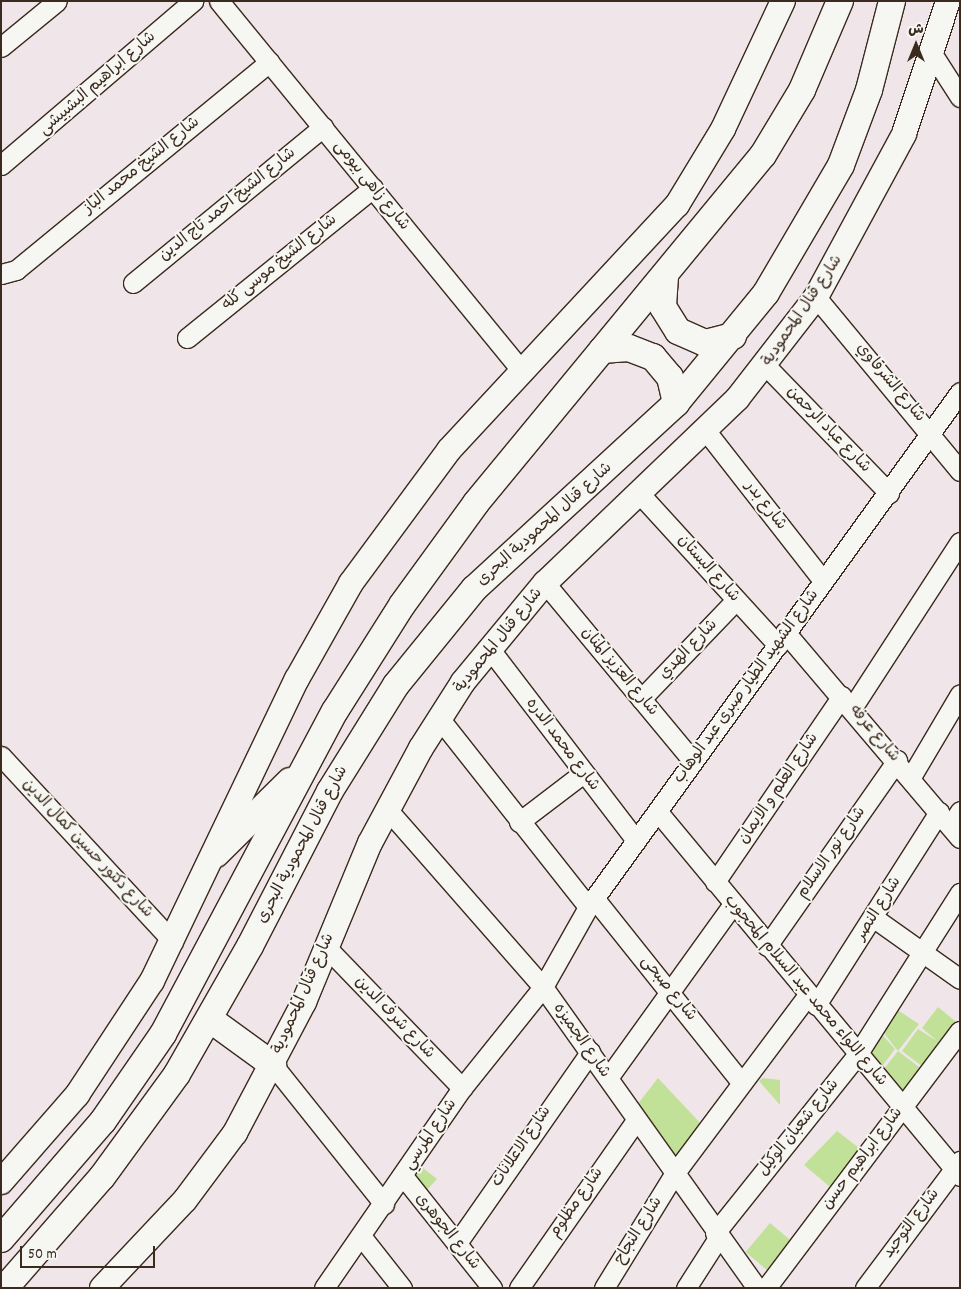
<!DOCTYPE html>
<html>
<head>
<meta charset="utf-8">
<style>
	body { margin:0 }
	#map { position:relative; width:961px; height:1289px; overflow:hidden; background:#f0e6e9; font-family:Dekko,"Playpen Sans Arabic",sans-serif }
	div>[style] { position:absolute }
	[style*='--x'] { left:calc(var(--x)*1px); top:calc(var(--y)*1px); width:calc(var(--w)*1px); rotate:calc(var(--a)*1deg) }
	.green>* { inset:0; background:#c1e199; transform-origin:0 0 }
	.roads { filter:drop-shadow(1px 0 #3b2a1e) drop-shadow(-1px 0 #3b2a1e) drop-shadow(0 1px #3b2a1e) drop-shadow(0 -1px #3b2a1e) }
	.minor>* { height:19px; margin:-9.5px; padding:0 9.5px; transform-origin:9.5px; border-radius:9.5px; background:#f6f6f2 }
	.tertiary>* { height:24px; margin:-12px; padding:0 12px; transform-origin:12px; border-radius:12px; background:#f6f6f2 }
	.secondary>* { height:26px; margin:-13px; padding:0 13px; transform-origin:13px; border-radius:13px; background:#f6f6f2 }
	span { translate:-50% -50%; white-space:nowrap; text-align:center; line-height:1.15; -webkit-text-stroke:4px #f6f6f2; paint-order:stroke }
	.street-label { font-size:16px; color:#3b2a1e }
	.frame { position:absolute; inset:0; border:2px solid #3b2a1e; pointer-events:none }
	.north { position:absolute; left:891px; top:20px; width:50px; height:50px; -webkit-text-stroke:4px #f6f6f2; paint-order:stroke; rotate:0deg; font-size:14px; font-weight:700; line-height:20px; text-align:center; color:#3b2a1e }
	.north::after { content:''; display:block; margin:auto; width:18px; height:22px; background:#3b2a1e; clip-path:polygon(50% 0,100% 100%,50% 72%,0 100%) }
	.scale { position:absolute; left:20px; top:1246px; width:135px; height:22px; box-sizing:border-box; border:2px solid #3b2a1e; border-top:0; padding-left:6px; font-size:15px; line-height:18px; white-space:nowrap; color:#3b2a1e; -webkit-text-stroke:4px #f6f6f2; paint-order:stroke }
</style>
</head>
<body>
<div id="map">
	<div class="green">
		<i style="clip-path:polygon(893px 1007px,919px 1024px,898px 1051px,923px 1070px,901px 1101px,880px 1074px,898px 1051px,880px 1028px)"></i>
		<i style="clip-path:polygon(938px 1007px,960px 1025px,927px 1070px,902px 1051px,918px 1029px,937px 1041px,922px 1028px)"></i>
		<i style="clip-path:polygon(878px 1030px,895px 1049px,877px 1073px,861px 1055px)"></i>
		<i style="clip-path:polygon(658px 1078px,703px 1126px,670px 1161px,637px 1105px)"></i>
		<i style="clip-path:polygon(763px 1078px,780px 1080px,780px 1105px,759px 1081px)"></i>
		<i style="clip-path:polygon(837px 1131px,863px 1151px,836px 1192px,804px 1165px)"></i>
		<i style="clip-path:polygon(413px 1160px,437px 1179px,417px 1201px,398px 1181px)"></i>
		<i style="left:770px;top:1223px;width:34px;height:38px;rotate:40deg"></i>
	</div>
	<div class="roads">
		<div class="minor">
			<i style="--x:219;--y:1;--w:478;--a:50.7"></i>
			<i style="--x:1;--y:47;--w:72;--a:-39.4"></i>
			<i style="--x:933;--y:55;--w:50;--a:57.3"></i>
			<i style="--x:1;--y:165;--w:253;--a:-40.5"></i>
			<i style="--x:1;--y:274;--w:16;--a:-15"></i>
			<i style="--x:16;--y:270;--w:328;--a:-39.4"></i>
			<i style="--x:133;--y:283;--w:246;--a:-39.4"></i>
			<i style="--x:816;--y:297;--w:226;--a:50.4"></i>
			<i style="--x:187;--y:338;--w:239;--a:-38.9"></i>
			<i style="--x:766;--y:366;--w:177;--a:45.9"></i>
			<i style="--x:706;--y:431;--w:190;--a:52"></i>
			<i style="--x:639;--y:493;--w:206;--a:47.6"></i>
			<i style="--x:545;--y:583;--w:231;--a:50.3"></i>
			<i style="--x:785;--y:632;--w:270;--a:49.7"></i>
			<i style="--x:489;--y:648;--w:242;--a:52.6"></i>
			<i style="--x:641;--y:699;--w:137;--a:-46.2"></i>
			<i style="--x:852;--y:708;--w:198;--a:-57"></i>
			<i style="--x:439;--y:718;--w:241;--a:51.7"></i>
			<i style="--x:1;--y:756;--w:253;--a:47.2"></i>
			<i style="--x:911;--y:777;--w:96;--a:-59.4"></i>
			<i style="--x:387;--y:809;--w:237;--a:48.8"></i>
			<i style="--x:543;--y:987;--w:369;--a:54.6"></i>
			<i style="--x:658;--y:812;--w:473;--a:50.3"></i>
			<i style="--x:519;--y:822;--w:79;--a:-37.3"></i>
			<i style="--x:950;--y:826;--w:18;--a:-56"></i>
			<i style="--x:715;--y:882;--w:225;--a:-55.7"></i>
			<i style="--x:594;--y:898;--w:236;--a:51.4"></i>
			<i style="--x:874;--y:918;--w:105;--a:35.3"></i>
			<i style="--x:767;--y:946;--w:227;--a:-55"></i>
			<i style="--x:326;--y:947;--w:196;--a:46"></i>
			<i style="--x:816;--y:1005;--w:229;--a:-57.5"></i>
			<i style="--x:273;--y:1065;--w:178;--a:51.4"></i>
			<i style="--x:608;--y:1078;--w:214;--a:-54.3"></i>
			<i style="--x:403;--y:1176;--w:143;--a:51.5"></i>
			<i style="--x:715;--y:1233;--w:228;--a:-51.4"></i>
			<i style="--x:857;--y:1055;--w:192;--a:-57.6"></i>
			<i style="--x:361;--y:1236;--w:66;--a:51.7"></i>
			<i style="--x:457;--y:1243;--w:233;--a:-55.1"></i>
			<i style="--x:324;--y:1288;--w:243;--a:-55.4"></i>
			<i style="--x:462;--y:1088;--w:129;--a:-51.3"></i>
			<i style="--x:543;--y:987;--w:92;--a:-60.6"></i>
			<i style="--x:588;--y:907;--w:635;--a:-54.16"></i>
			<i style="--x:519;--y:1288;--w:205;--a:-55.1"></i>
			<i style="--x:604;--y:1288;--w:134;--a:-58.4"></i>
			<i style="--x:674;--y:1174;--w:224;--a:-53.2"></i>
			<i style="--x:686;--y:1288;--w:59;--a:-57.4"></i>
			<i style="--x:766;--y:1288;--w:322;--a:-53"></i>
			<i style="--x:865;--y:1288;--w:159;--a:-53.2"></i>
		</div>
		<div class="tertiary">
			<i style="--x:1;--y:1182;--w:116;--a:-48.9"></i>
			<i style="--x:77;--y:1095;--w:136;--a:-56.7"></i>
			<i style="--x:152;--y:981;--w:335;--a:-64.4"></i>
			<i style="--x:297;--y:679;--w:110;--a:-60.6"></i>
			<i style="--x:351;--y:583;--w:165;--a:-53.6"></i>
			<i style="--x:449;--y:450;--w:335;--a:-47.1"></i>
			<i style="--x:677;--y:205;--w:89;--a:-58.8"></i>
			<i style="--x:723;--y:129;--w:141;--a:-64.9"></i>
			<i style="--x:102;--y:1288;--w:121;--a:-46.7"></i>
			<i style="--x:185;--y:1200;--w:84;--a:-53.3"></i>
			<i style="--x:235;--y:1133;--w:148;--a:-62.2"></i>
			<i style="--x:304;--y:1002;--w:172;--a:-67.5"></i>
			<i style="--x:370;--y:843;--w:108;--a:-61.8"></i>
			<i style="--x:421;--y:748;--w:78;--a:-57.5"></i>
			<i style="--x:463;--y:682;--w:129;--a:-50.4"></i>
			<i style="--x:545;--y:583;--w:266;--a:-43.8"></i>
			<i style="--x:737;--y:399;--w:129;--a:-52.2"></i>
			<i style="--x:816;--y:297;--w:185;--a:-61.6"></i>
			<i style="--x:904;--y:134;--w:140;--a:-71.7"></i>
		</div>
		<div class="secondary">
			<i style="--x:665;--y:277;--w:30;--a:94"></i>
			<i style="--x:663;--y:307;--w:28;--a:58"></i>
			<i style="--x:678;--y:331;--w:30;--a:24"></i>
			<i style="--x:705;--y:343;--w:29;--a:-14"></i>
			<i style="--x:602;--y:350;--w:27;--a:-4"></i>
			<i style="--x:629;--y:348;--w:26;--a:21"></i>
			<i style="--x:653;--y:357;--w:26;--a:50"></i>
			<i style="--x:670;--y:377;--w:27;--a:77"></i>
			<i style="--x:216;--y:854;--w:104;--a:-44.6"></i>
			<i style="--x:211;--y:1020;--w:77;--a:36"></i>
			<i style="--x:1;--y:1239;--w:156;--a:-49.2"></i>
			<i style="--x:103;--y:1121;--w:106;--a:-55.4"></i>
			<i style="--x:163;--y:1034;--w:366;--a:-62"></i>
			<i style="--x:335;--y:711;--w:125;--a:-57.7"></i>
			<i style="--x:402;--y:605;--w:126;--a:-54"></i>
			<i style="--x:476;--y:503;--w:451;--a:-50.5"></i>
			<i style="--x:763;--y:155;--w:76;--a:-59"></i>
			<i style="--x:802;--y:90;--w:97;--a:-66.9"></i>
			<i style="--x:5;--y:1288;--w:147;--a:-48.9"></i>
			<i style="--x:102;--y:1177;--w:127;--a:-53.9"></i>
			<i style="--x:177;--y:1074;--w:147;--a:-60.3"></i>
			<i style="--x:250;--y:946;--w:174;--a:-62.7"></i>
			<i style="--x:330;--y:791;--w:125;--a:-58.1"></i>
			<i style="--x:396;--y:685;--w:124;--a:-50.9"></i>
			<i style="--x:474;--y:589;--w:275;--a:-42.6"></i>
			<i style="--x:676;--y:403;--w:142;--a:-50.7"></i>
			<i style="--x:766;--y:293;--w:148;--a:-59.6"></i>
			<i style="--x:841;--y:165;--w:80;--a:-69.5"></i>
			<i style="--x:869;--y:90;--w:92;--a:-75.5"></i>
		</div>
	</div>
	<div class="street-label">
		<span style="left:98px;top:84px;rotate:-41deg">شارع ابراهيم البشبيشى</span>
		<span style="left:142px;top:166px;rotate:-39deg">شارع الشيخ محمد الباز</span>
		<span style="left:371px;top:186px;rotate:51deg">شارع زاهى بيومى</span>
		<span style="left:228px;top:205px;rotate:-39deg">شارع الشيخ احمد تاج الدين</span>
		<span style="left:280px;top:263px;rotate:-39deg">شارع الشيخ موسى كله</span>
		<span style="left:803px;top:311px;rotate:-56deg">شارع قنال المحمودية</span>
		<span style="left:890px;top:383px;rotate:50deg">شارع الشرقاوي</span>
		<span style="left:828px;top:430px;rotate:46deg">شارع عباد الرحمن</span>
		<span style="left:765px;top:506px;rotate:52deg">شارع بدر</span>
		<span style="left:545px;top:525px;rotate:-42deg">شارع قنال المحمودية البحرى</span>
		<span style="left:708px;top:569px;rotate:48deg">شارع البستان</span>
		<span style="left:499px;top:641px;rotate:-51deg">شارع قنال المحمودية</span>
		<span style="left:689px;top:650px;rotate:-46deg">شارع الهدي</span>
		<span style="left:619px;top:672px;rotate:50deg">شارع العزيز المنان</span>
		<span style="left:747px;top:687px;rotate:-54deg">شارع الشهيد الطيار صبرى عبد الوهاب</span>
		<span style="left:874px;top:734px;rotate:50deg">شارع عرفه</span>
		<span style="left:562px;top:745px;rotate:53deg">شارع محمد الدره</span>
		<span style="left:779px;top:789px;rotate:-56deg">شارع العلم و الايمان</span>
		<span style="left:303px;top:845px;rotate:-62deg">شارع قنال المحمودية البحرى</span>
		<span style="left:87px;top:849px;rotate:47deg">شارع دكتور حسين كمال الدين</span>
		<span style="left:832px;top:853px;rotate:-55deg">شارع نور الاسلام</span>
		<span style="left:879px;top:909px;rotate:-58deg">شارع النصر</span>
		<span style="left:668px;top:989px;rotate:51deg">شارع صبحى</span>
		<span style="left:805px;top:991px;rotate:50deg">شارع اللواء محمد عبد السلام المحجوب</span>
		<span style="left:304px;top:994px;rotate:-66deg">شارع قنال المحمودية</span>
		<span style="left:394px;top:1018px;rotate:46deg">شارع شرف الدين</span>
		<span style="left:581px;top:1041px;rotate:55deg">شارع الجميزه</span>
		<span style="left:799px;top:1128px;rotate:-51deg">شارع شعبان الوكيل</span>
		<span style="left:431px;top:1135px;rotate:-56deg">شارع المرسي</span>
		<span style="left:522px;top:1147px;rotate:-56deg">شارع الاعلانات</span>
		<span style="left:863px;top:1159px;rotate:-53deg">شارع ابراهيم حسن</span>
		<span style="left:577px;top:1203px;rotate:-55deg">شارع مظلوم</span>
		<span style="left:912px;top:1224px;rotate:-53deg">شارع التوحيد</span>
		<span style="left:639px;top:1231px;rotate:-58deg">شارع النجاح</span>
		<span style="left:447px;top:1232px;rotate:51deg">شارع الجوهرى</span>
	</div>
	<div class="frame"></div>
	<div class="north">ش</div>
	<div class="scale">50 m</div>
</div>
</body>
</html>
